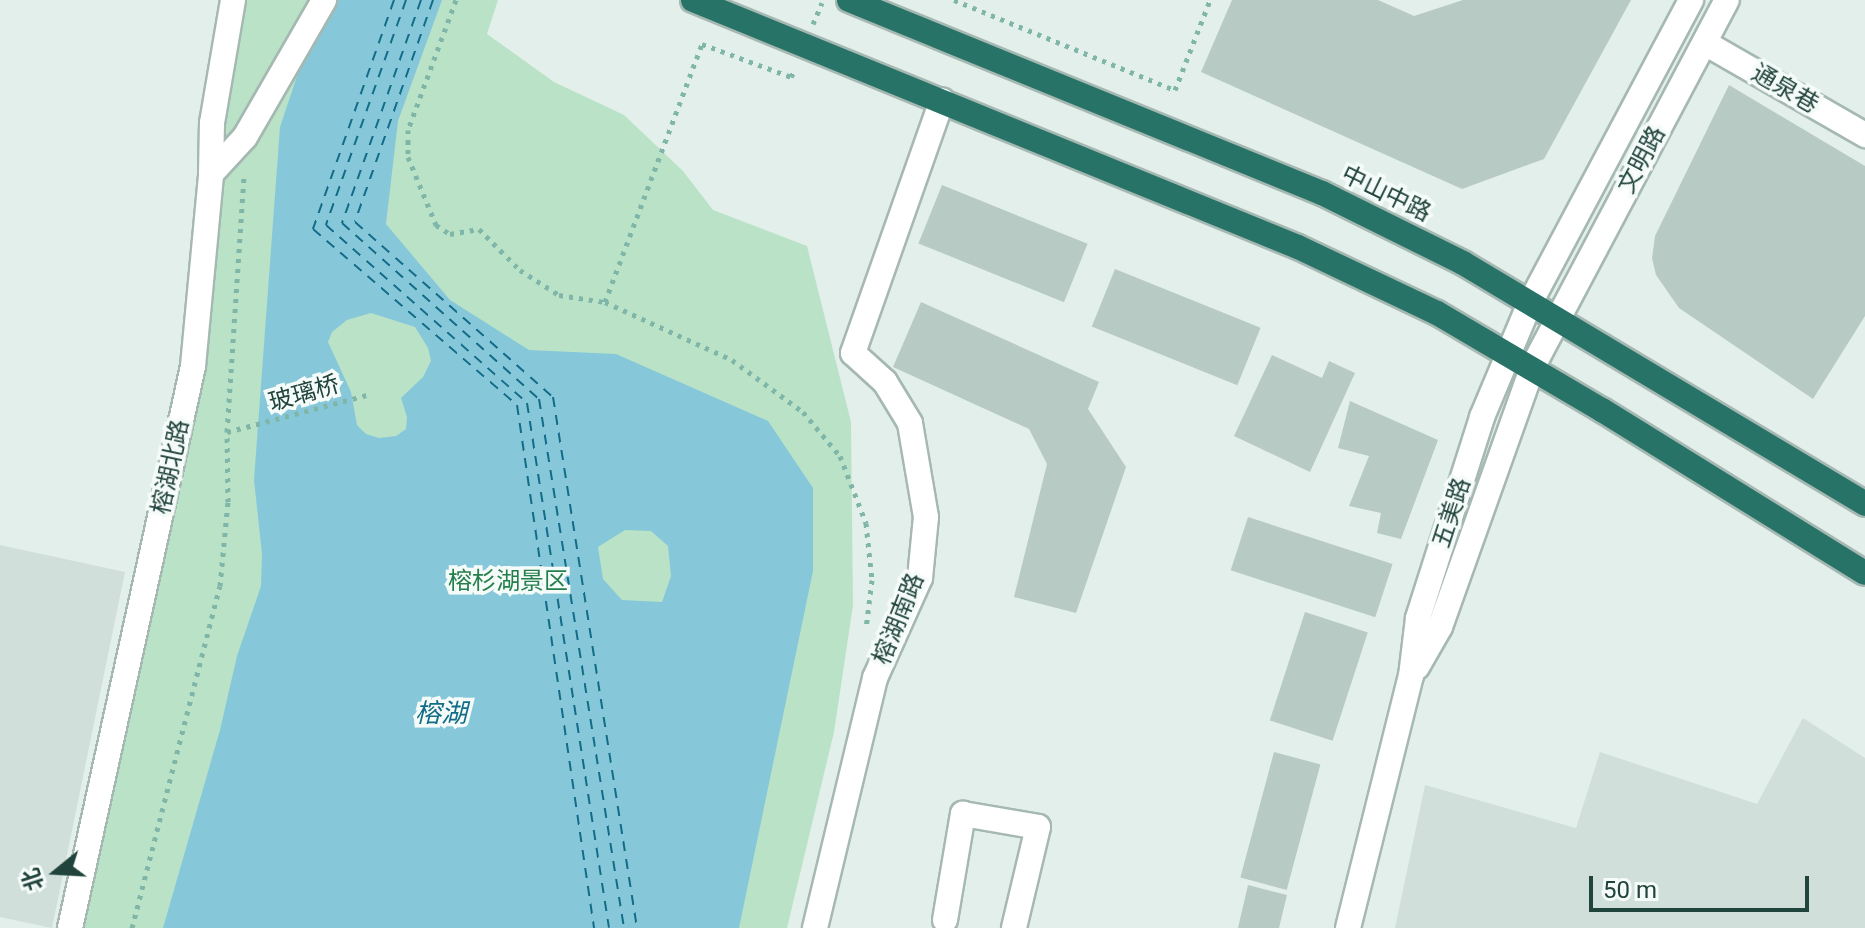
<!DOCTYPE html>
<html>
<head>
<meta charset="utf-8">
<style>
	body { margin:0 }
	#map { position:relative; width:1865px; height:928px; overflow:hidden; background:#e3efea; font-family:Roboto,"Noto Sans SC",sans-serif }
	div>[style] { position:absolute }
	[style*='--x'] { left:calc(var(--x)*1px); top:calc(var(--y)*1px); width:calc(var(--w)*1px); rotate:calc(var(--a)*1deg) }
	.built>* { inset:0; background:#d1dfda }
	.green>* { inset:0; background:#bae2c7 }
	.water>* { inset:0; background:#86c8da }
	.ferry>* { height:2px; margin-top:-1px; transform-origin:0; background:repeating-linear-gradient(90deg,#136c87 0 10px,transparent 0 18px) }
	.building>* { inset:0; background:#b8cac4; transform-origin:0 0 }
	.path>* { height:5px; margin-top:-2.5px; transform-origin:0; background:repeating-linear-gradient(90deg,#80b6a8 0 4px,transparent 0 10px) }
	.roads { filter:drop-shadow(2px 0 #a5b8b2) drop-shadow(-2px 0 #a5b8b2) drop-shadow(0 2px #a5b8b2) drop-shadow(0 -2px #a5b8b2) }
	.minor>* { height:24px; margin:-12px; padding:0 12px; transform-origin:12px; border-radius:12px; background:#fff }
	.highway>* { height:24px; margin:-12px; padding:0 12px; transform-origin:12px; border-radius:12px; background:#287368 }
	span { translate:-50% -50%; white-space:nowrap; text-align:center; line-height:1.15; -webkit-text-stroke:7px #f5fbf8; paint-order:stroke }
	.street-label { font-size:24px; color:#20433c }
	.park-label { font-size:24px; color:#257f4d }
	.water-label { font-size:26px; color:#136c87; font-style:italic }
	.north { position:absolute; left:16px; top:832px; width:80px; height:80px; -webkit-text-stroke:6px #f5fbf8; paint-order:stroke; rotate:252deg; font-size:22px; font-weight:700; line-height:32px; text-align:center; color:#20433c }
	.north::after { content:''; display:block; margin:auto; width:28px; height:36px; background:#20433c; clip-path:polygon(50% 0,100% 100%,50% 72%,0 100%) }
	.scale { position:absolute; left:1589px; top:876px; width:220px; height:36px; box-sizing:border-box; border:4px solid #20433c; border-top:0; padding-left:10px; font-size:24px; line-height:28px; white-space:nowrap; color:#20433c; -webkit-text-stroke:6px #f5fbf8; paint-order:stroke }
</style>
</head>
<body>
<div id="map">
	<div class="built">
		<i style="clip-path:polygon(0 545px,125px 572px,52px 928px,0 917px)"></i>
		<i style="clip-path:polygon(1803px 718px,1865px 758px,1865px 928px,1395px 928px,1425px 785px,1576px 828px,1600px 752px,1757px 804px)"></i>
	</div>
	<div class="green">
		<i style="clip-path:polygon(243px 0,498px 0,487px 34px,554px 82px,624px 115px,683px 171px,713px 210px,807px 246px,851px 422px,853px 605px,834px 732px,787px 928px,80px 928px,215px 226px,231px 44px)"></i>
	</div>
	<div class="water">
		<i style="clip-path:polygon(evenodd,336px 0,442px 0,398px 121px,386px 224px,450px 300px,529px 350px,616px 354px,768px 421px,813px 488px,813px 571px,739px 928px,163px 928px,220px 730px,237px 656px,261px 586px,262px 554px,254px 480px,280px 127px,298px 73px,336px 0,371px 313px,415px 327px,428px 348px,431px 361px,423px 377px,401px 398px,407px 417px,406px 429px,396px 436px,379px 438px,366px 434px,357px 425px,351px 392px,328px 342px,332px 332px,347px 320px,371px 313px,336px 0,625px 530px,651px 531px,668px 546px,671px 576px,662px 602px,622px 600px,603px 579px,598px 547px,625px 530px)"></i>
	</div>
	<div class="ferry">
		<i style="--x:394;--y:0;--w:243;--a:109.5"></i>
		<i style="--x:313;--y:229;--w:269;--a:40.8"></i>
		<i style="--x:517;--y:405;--w:529;--a:81.62"></i>
		<i style="--x:406;--y:0;--w:239;--a:109.6"></i>
		<i style="--x:326;--y:225;--w:268;--a:41.5"></i>
		<i style="--x:527;--y:403;--w:531;--a:81.12"></i>
		<i style="--x:421;--y:0;--w:237;--a:109.5"></i>
		<i style="--x:342;--y:223;--w:264;--a:41.8"></i>
		<i style="--x:539;--y:399;--w:536;--a:80.87"></i>
		<i style="--x:433;--y:0;--w:235;--a:109.4"></i>
		<i style="--x:355;--y:222;--w:264;--a:41.5"></i>
		<i style="--x:553;--y:397;--w:538;--a:81.01"></i>
	</div>
	<div class="building">
		<i style="clip-path:polygon(1232px 0,1378px 0,1414px 16px,1463px 0,1631px 0,1544px 159px,1462px 189px,1201px 72px)"></i>
		<i style="clip-path:polygon(1729px 85px,1865px 166px,1865px 316px,1813px 399px,1679px 308px,1656px 275px,1652px 258px,1655px 236px)"></i>
		<i style="left:942px;top:185px;width:157px;height:63px;rotate:22deg"></i>
		<i style="left:1115px;top:269px;width:157px;height:62px;rotate:22deg"></i>
		<i style="clip-path:polygon(921px 302px,1099px 382px,1088px 409px,1126px 467px,1076px 613px,1014px 597px,1047px 464px,1029px 429px,893px 367px)"></i>
		<i style="clip-path:polygon(1272px 355px,1322px 378px,1329px 361px,1355px 373px,1310px 472px,1234px 436px)"></i>
		<i style="clip-path:polygon(1350px 401px,1438px 440px,1401px 539px,1377px 533px,1381px 513px,1349px 506px,1369px 456px,1338px 448px)"></i>
		<i style="left:1248px;top:517px;width:152px;height:56px;rotate:18deg"></i>
		<i style="left:1305px;top:612px;width:66px;height:114px;rotate:18deg"></i>
		<i style="left:1274px;top:752px;width:48px;height:130px;rotate:15deg"></i>
		<i style="clip-path:polygon(1248px 885px,1287px 895px,1279px 928px,1238px 928px)"></i>
	</div>
	<div class="path">
		<i style="--x:456;--y:0;--w:139;--a:110.3"></i>
		<i style="--x:408;--y:130;--w:27;--a:90"></i>
		<i style="--x:408;--y:157;--w:74;--a:67.6"></i>
		<i style="--x:436;--y:225;--w:17;--a:33"></i>
		<i style="--x:450;--y:234;--w:29;--a:-10"></i>
		<i style="--x:479;--y:229;--w:58;--a:45"></i>
		<i style="--x:520;--y:270;--w:46;--a:32.7"></i>
		<i style="--x:559;--y:295;--w:47;--a:8.7"></i>
		<i style="--x:605;--y:302;--w:140;--a:24.5"></i>
		<i style="--x:732;--y:360;--w:88;--a:36.2"></i>
		<i style="--x:803;--y:412;--w:57;--a:49.9"></i>
		<i style="--x:840;--y:456;--w:72;--a:68.8"></i>
		<i style="--x:866;--y:523;--w:57;--a:84"></i>
		<i style="--x:872;--y:580;--w:48;--a:97.1"></i>
		<i style="--x:954;--y:0;--w:239;--a:22.2"></i>
		<i style="--x:1175;--y:90;--w:97;--a:-68.7"></i>
		<i style="--x:813;--y:24;--w:23;--a:-67"></i>
		<i style="--x:605;--y:302;--w:276;--a:-69.4"></i>
		<i style="--x:702;--y:44;--w:95;--a:20.3"></i>
		<i style="--x:791;--y:77;--w:8;--a:-60"></i>
		<i style="--x:227;--y:432;--w:149;--a:-14.8"></i>
		<i style="--x:132;--y:928;--w:353;--a:-75.6"></i>
		<i style="--x:220;--y:586;--w:84;--a:-84.6"></i>
		<i style="--x:228;--y:502;--w:70;--a:-90.8"></i>
		<i style="--x:227;--y:432;--w:255;--a:-86.2"></i>
	</div>
	<div class="roads">
		<div class="minor">
			<i style="--x:1705;--y:43;--w:185;--a:29.9"></i>
			<i style="--x:211;--y:174;--w:50;--a:-47.4"></i>
			<i style="--x:245;--y:137;--w:158;--a:-60"></i>
			<i style="--x:1417;--y:667;--w:46;--a:-60.1"></i>
			<i style="--x:1440;--y:627;--w:275;--a:-70.4"></i>
			<i style="--x:1532;--y:368;--w:416;--a:-62.1"></i>
			<i style="--x:945;--y:920;--w:108;--a:-80.4"></i>
			<i style="--x:963;--y:814;--w:76;--a:9.8"></i>
			<i style="--x:1038;--y:827;--w:104;--a:103.4"></i>
			<i style="--x:70;--y:928;--w:575;--a:-77.65"></i>
			<i style="--x:193;--y:366;--w:193;--a:-84.6"></i>
			<i style="--x:211;--y:174;--w:51;--a:-88.9"></i>
			<i style="--x:212;--y:123;--w:125;--a:-80.3"></i>
			<i style="--x:815;--y:928;--w:257;--a:-76.5"></i>
			<i style="--x:875;--y:678;--w:110;--a:-65.8"></i>
			<i style="--x:920;--y:578;--w:61;--a:-84.4"></i>
			<i style="--x:926;--y:517;--w:95;--a:-99.7"></i>
			<i style="--x:910;--y:423;--w:48;--a:-121.4"></i>
			<i style="--x:885;--y:382;--w:43;--a:-137.8"></i>
			<i style="--x:853;--y:353;--w:268;--a:-70.6"></i>
			<i style="--x:1348;--y:928;--w:260;--a:-76"></i>
			<i style="--x:1411;--y:676;--w:58;--a:-83.1"></i>
			<i style="--x:1418;--y:618;--w:211;--a:-72.3"></i>
			<i style="--x:1482;--y:417;--w:124;--a:-67.2"></i>
			<i style="--x:1530;--y:303;--w:343;--a:-62"></i>
		</div>
		<div class="highway">
			<i style="--x:693;--y:0;--w:653;--a:22.21"></i>
			<i style="--x:1298;--y:247;--w:154;--a:25.4"></i>
			<i style="--x:1437;--y:313;--w:191;--a:30.5"></i>
			<i style="--x:1602;--y:410;--w:309;--a:31.8"></i>
			<i style="--x:849;--y:0;--w:511;--a:22.2"></i>
			<i style="--x:1322;--y:193;--w:157;--a:26.4"></i>
			<i style="--x:1463;--y:263;--w:469;--a:30.9"></i>
		</div>
	</div>
	<div class="street-label">
		<span style="left:1785px;top:89px;rotate:30deg">通泉巷</span>
		<span style="left:1642px;top:160px;rotate:-62deg">文明路</span>
		<span style="left:1386px;top:194px;rotate:26deg">中山中路</span>
		<span style="left:304px;top:394px;rotate:-16deg">玻璃桥</span>
		<span style="left:171px;top:467px;rotate:-78deg">榕湖北路</span>
		<span style="left:1452px;top:513px;rotate:-72deg">五美路</span>
		<span style="left:899px;top:619px;rotate:-68deg">榕湖南路</span>
	</div>
	<div class="park-label">
		<span style="left:508px;top:582px">榕杉湖景区</span>
	</div>
	<div class="water-label">
		<span style="left:441px;top:714px">榕湖</span>
	</div>
	<div class="north">北</div>
	<div class="scale">50 m</div>
</div>
</body>
</html>
